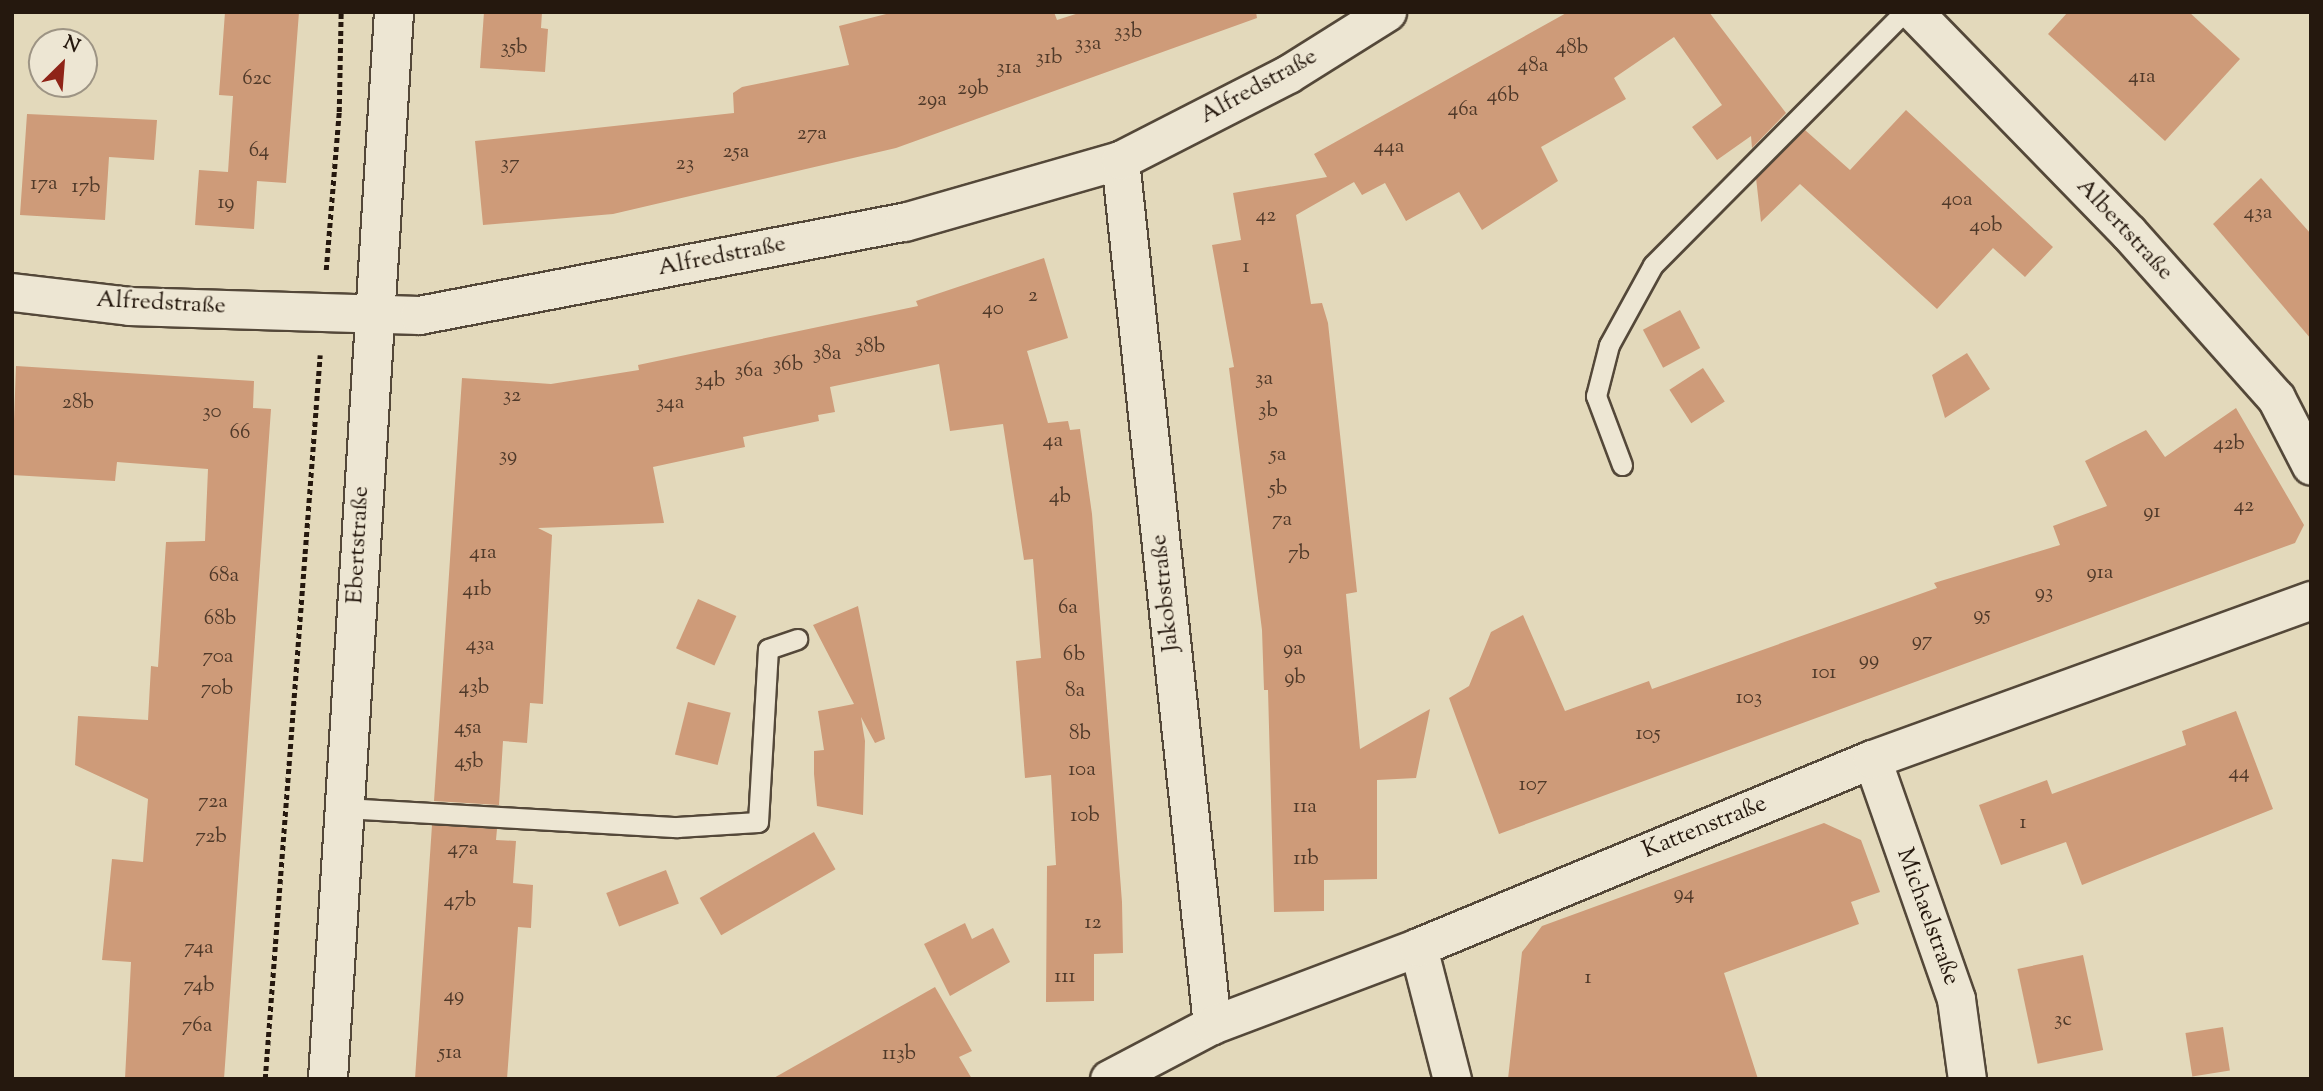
<!DOCTYPE html>
<html>
<head>
<meta charset="utf-8">
<style>
	body { margin:0 }
	#map { position:relative; width:2323px; height:1091px; overflow:hidden; background:#e3d9bb; font-family:"Sorts Mill Goudy",serif }
	div>[style] { position:absolute }
	[style*='--x'] { left:calc(var(--x)*1px); top:calc(var(--y)*1px); width:calc(var(--w)*1px); rotate:calc(var(--a)*1deg) }
	.building>* { inset:0; background:#ce9b79; transform-origin:0 0 }
	.path>* { height:4.5px; margin-top:-2.25px; transform-origin:0; background:repeating-linear-gradient(90deg,#25180e 0 5px,transparent 0 8.5px) }
	.roads { filter:drop-shadow(2px 0 #544839) drop-shadow(-2px 0 #544839) drop-shadow(0 2px #544839) drop-shadow(0 -2px #544839) }
	.service>* { height:19px; margin:-9.5px; padding:0 9.5px; transform-origin:9.5px; border-radius:9.5px; background:#ede6d3 }
	.minor>* { height:37px; margin:-18.5px; padding:0 18.5px; transform-origin:18.5px; border-radius:18.5px; background:#ede6d3 }
	.tertiary>* { height:38px; margin:-19px; padding:0 19px; transform-origin:19px; border-radius:19px; background:#ede6d3 }
	span { translate:-50% -50%; white-space:nowrap; text-align:center; line-height:1.15; -webkit-text-stroke:5px #ede6d3; paint-order:stroke }
	.number-label { font-size:21px; color:#4f3929 }
	.number-label span { -webkit-text-stroke-width:0 }
	.street-label { font-size:24px; color:#25180e }
	.frame { position:absolute; inset:0; border:14px solid #25180e; pointer-events:none }
	.north { position:absolute; left:28px; top:28px; width:70px; height:70px; box-sizing:border-box; background:#ede6d3; border:2px solid #9d9484; border-radius:50%; rotate:25deg; font-size:19px; font-weight:700; line-height:28px; text-align:center; color:#25180e }
	.north::after { content:''; display:block; margin:auto; width:24px; height:32px; background:#8f2418; clip-path:polygon(50% 0,100% 100%,50% 72%,0 100%) }
</style>
</head>
<body>
<div id="map">
	<div class="building">
		<i style="clip-path:polygon(225px 12px,299px 12px,286px 183px,257px 181px,254px 229px,195px 225px,199px 170px,228px 172px,233px 96px,219px 95px)"></i>
		<i style="clip-path:polygon(484px 12px,542px 12px,541px 28px,548px 29px,545px 72px,480px 68px)"></i>
		<i style="clip-path:polygon(894px 12px,1054px 12px,1057px 20px,1082px 12px,1256px 12px,1257px 18px,896px 148px,613px 214px,483px 225px,475px 141px,734px 113px,733px 93px,742px 87px,849px 65px,839px 26px)"></i>
		<i style="clip-path:polygon(1568px 12px,1709px 12px,1786px 113px,1752px 148px,1751px 136px,1717px 160px,1692px 127px,1722px 105px,1674px 37px,1614px 78px,1626px 99px,1541px 147px,1558px 181px,1482px 230px,1459px 192px,1406px 221px,1385px 183px,1362px 195px,1354px 182px,1296px 215px,1311px 304px,1322px 303px,1328px 323px,1357px 592px,1346px 594px,1360px 749px,1430px 709px,1416px 778px,1377px 780px,1377px 879px,1324px 880px,1324px 911px,1274px 912px,1268px 690px,1264px 690px,1262px 630px,1229px 368px,1234px 367px,1212px 245px,1241px 240px,1233px 193px,1327px 177px,1314px 154px)"></i>
		<i style="clip-path:polygon(2068px 12px,2189px 12px,2240px 59px,2165px 141px,2048px 34px)"></i>
		<i style="clip-path:polygon(1906px 110px,2053px 247px,2025px 277px,1993px 248px,1937px 309px,1800px 184px,1761px 222px,1756px 178px,1805px 130px,1850px 170px)"></i>
		<i style="clip-path:polygon(27px 114px,157px 120px,154px 160px,109px 157px,105px 220px,20px 215px)"></i>
		<i style="clip-path:polygon(2261px 178px,2311px 234px,2311px 339px,2213px 224px)"></i>
		<i style="clip-path:polygon(1044px 258px,1068px 338px,1027px 351px,1048px 423px,1068px 421px,1070px 430px,1080px 429px,1092px 514px,1122px 902px,1123px 953px,1094px 954px,1094px 1001px,1046px 1002px,1047px 866px,1056px 865px,1051px 775px,1025px 778px,1016px 661px,1041px 658px,1033px 559px,1024px 560px,1003px 424px,950px 431px,939px 364px,830px 387px,835px 412px,818px 415px,819px 421px,743px 437px,745px 447px,653px 467px,664px 523px,538px 528px,552px 535px,543px 704px,530px 703px,527px 743px,503px 741px,499px 805px,434px 801px,462px 378px,551px 384px,639px 370px,638px 365px,918px 306px,916px 301px)"></i>
		<i style="left:1680px;top:310px;width:43px;height:42px;rotate:62deg"></i>
		<i style="clip-path:polygon(1967px 353px,1990px 389px,1945px 418px,1932px 375px)"></i>
		<i style="clip-path:polygon(16px 366px,254px 381px,253px 408px,271px 409px,224px 1079px,125px 1079px,131px 962px,102px 960px,112px 859px,143px 862px,148px 799px,75px 765px,78px 716px,148px 720px,151px 666px,158px 667px,166px 542px,205px 541px,208px 469px,117px 462px,115px 481px,12px 475px)"></i>
		<i style="left:1703px;top:368px;width:40px;height:40px;rotate:57deg"></i>
		<i style="clip-path:polygon(2236px 408px,2304px 525px,2295px 543px,1499px 834px,1449px 698px,1469px 686px,1491px 632px,1523px 615px,1565px 711px,1649px 681px,1652px 689px,1937px 588px,1934px 583px,2060px 545px,2053px 526px,2107px 506px,2085px 461px,2146px 430px,2165px 457px)"></i>
		<i style="left:698px;top:599px;width:42px;height:54px;rotate:24deg"></i>
		<i style="clip-path:polygon(858px 606px,885px 739px,875px 743px,861px 717px,865px 741px,863px 815px,817px 806px,814px 774px,814px 751px,824px 750px,818px 711px,854px 704px,813px 625px)"></i>
		<i style="left:688px;top:702px;width:44px;height:54px;rotate:14deg"></i>
		<i style="clip-path:polygon(2236px 711px,2273px 809px,2082px 885px,2066px 842px,2001px 865px,1979px 805px,2047px 780px,2052px 794px,2186px 745px,2182px 731px)"></i>
		<i style="clip-path:polygon(1824px 823px,1861px 840px,1880px 892px,1851px 902px,1859px 924px,1724px 973px,1758px 1079px,1508px 1079px,1522px 952px,1542px 926px)"></i>
		<i style="clip-path:polygon(432px 825px,497px 829px,496px 840px,516px 841px,513px 883px,533px 885px,531px 928px,518px 927px,507px 1079px,415px 1079px)"></i>
		<i style="left:814px;top:832px;width:43px;height:132px;rotate:60deg"></i>
		<i style="left:666px;top:870px;width:36px;height:64px;rotate:69deg"></i>
		<i style="clip-path:polygon(965px 923px,972px 939px,993px 928px,1010px 962px,950px 996px,924px 944px)"></i>
		<i style="left:2083px;top:955px;width:97px;height:67px;rotate:78deg"></i>
		<i style="clip-path:polygon(935px 987px,972px 1051px,959px 1057px,972px 1079px,772px 1079px)"></i>
		<i style="left:2223px;top:1027px;width:44px;height:38px;rotate:81deg"></i>
	</div>
	<div class="path">
		<i style="--x:326;--y:270;--w:159;--a:-85.3"></i>
		<i style="--x:339;--y:112;--w:100;--a:-88.9"></i>
		<i style="--x:265;--y:1079;--w:726;--a:-85.66"></i>
	</div>
	<div class="roads">
		<div class="service">
			<i style="--x:1622;--y:465;--w:74;--a:-110.6"></i>
			<i style="--x:1596;--y:396;--w:53;--a:-75.7"></i>
			<i style="--x:1609;--y:345;--w:91;--a:-61.2"></i>
			<i style="--x:1653;--y:265;--w:356;--a:-45.2"></i>
			<i style="--x:344;--y:808;--w:334;--a:3.3"></i>
			<i style="--x:677;--y:827;--w:81;--a:-3.5"></i>
			<i style="--x:758;--y:822;--w:173;--a:-86.7"></i>
			<i style="--x:768;--y:649;--w:31;--a:-19"></i>
		</div>
		<div class="minor">
			<i style="--x:1914;--y:12;--w:308;--a:45.8"></i>
			<i style="--x:2129;--y:233;--w:221;--a:48.3"></i>
			<i style="--x:2276;--y:398;--w:76;--a:62.8"></i>
			<i style="--x:1120;--y:160;--w:870;--a:83.93"></i>
			<i style="--x:12;--y:292;--w:118;--a:6.8"></i>
			<i style="--x:129;--y:306;--w:290;--a:1.8"></i>
			<i style="--x:419;--y:315;--w:494;--a:-10.9"></i>
			<i style="--x:904;--y:222;--w:225;--a:-16"></i>
			<i style="--x:1120;--y:160;--w:189;--a:-27.1"></i>
			<i style="--x:1288;--y:74;--w:117;--a:-32.1"></i>
			<i style="--x:1872;--y:759;--w:254;--a:70.7"></i>
			<i style="--x:1956;--y:999;--w:81;--a:82.2"></i>
			<i style="--x:1418;--y:947;--w:136;--a:75.6"></i>
			<i style="--x:1109;--y:1079;--w:116;--a:-27.7"></i>
			<i style="--x:1212;--y:1025;--w:220;--a:-20.7"></i>
			<i style="--x:1418;--y:947;--w:491;--a:-22.5"></i>
			<i style="--x:1872;--y:759;--w:467;--a:-19.9"></i>
		</div>
		<div class="tertiary">
			<i style="--x:328;--y:1079;--w:1069;--a:-86.46"></i>
		</div>
	</div>
	<div class="number-label">
		<span style="left:1128px;top:32px">33b</span>
		<span style="left:1088px;top:44px">33a</span>
		<span style="left:514px;top:48px">35b</span>
		<span style="left:1572px;top:48px">48b</span>
		<span style="left:1049px;top:58px">31b</span>
		<span style="left:1533px;top:66px">48a</span>
		<span style="left:1009px;top:68px">31a</span>
		<span style="left:2142px;top:77px">41a</span>
		<span style="left:257px;top:79px">62c</span>
		<span style="left:973px;top:89px">29b</span>
		<span style="left:1503px;top:96px">46b</span>
		<span style="left:932px;top:100px">29a</span>
		<span style="left:1463px;top:110px">46a</span>
		<span style="left:812px;top:134px">27a</span>
		<span style="left:1389px;top:147px">44a</span>
		<span style="left:259px;top:151px">64</span>
		<span style="left:736px;top:152px">25a</span>
		<span style="left:510px;top:164px">37</span>
		<span style="left:685px;top:164px">23</span>
		<span style="left:44px;top:184px">17a</span>
		<span style="left:86px;top:187px">17b</span>
		<span style="left:1957px;top:200px">40a</span>
		<span style="left:226px;top:203px">19</span>
		<span style="left:2258px;top:213px">43a</span>
		<span style="left:1266px;top:216px">42</span>
		<span style="left:1986px;top:226px">40b</span>
		<span style="left:1246px;top:267px">1</span>
		<span style="left:1033px;top:296px">2</span>
		<span style="left:993px;top:309px">40</span>
		<span style="left:870px;top:347px">38b</span>
		<span style="left:827px;top:354px">38a</span>
		<span style="left:788px;top:365px">36b</span>
		<span style="left:749px;top:371px">36a</span>
		<span style="left:1264px;top:379px">3a</span>
		<span style="left:710px;top:381px">34b</span>
		<span style="left:512px;top:396px">32</span>
		<span style="left:78px;top:403px">28b</span>
		<span style="left:670px;top:403px">34a</span>
		<span style="left:1268px;top:411px">3b</span>
		<span style="left:212px;top:412px">30</span>
		<span style="left:240px;top:433px">66</span>
		<span style="left:1053px;top:441px">4a</span>
		<span style="left:2229px;top:444px">42b</span>
		<span style="left:1278px;top:455px">5a</span>
		<span style="left:508px;top:456px">39</span>
		<span style="left:1278px;top:489px">5b</span>
		<span style="left:1060px;top:497px">4b</span>
		<span style="left:2244px;top:506px">42</span>
		<span style="left:2152px;top:512px">91</span>
		<span style="left:1282px;top:520px">7a</span>
		<span style="left:483px;top:553px">41a</span>
		<span style="left:1299px;top:554px">7b</span>
		<span style="left:2100px;top:573px">91a</span>
		<span style="left:224px;top:576px">68a</span>
		<span style="left:477px;top:590px">41b</span>
		<span style="left:2044px;top:593px">93</span>
		<span style="left:1068px;top:608px">6a</span>
		<span style="left:1982px;top:615px">95</span>
		<span style="left:220px;top:619px">68b</span>
		<span style="left:1922px;top:641px">97</span>
		<span style="left:480px;top:645px">43a</span>
		<span style="left:1293px;top:649px">9a</span>
		<span style="left:1074px;top:655px">6b</span>
		<span style="left:218px;top:657px">70a</span>
		<span style="left:1869px;top:660px">99</span>
		<span style="left:1824px;top:673px">101</span>
		<span style="left:1295px;top:678px">9b</span>
		<span style="left:474px;top:688px">43b</span>
		<span style="left:217px;top:689px">70b</span>
		<span style="left:1075px;top:691px">8a</span>
		<span style="left:1749px;top:698px">103</span>
		<span style="left:468px;top:728px">45a</span>
		<span style="left:1080px;top:734px">8b</span>
		<span style="left:1648px;top:734px">105</span>
		<span style="left:469px;top:762px">45b</span>
		<span style="left:1082px;top:770px">10a</span>
		<span style="left:2239px;top:773px">44</span>
		<span style="left:1533px;top:785px">107</span>
		<span style="left:213px;top:802px">72a</span>
		<span style="left:1305px;top:807px">11a</span>
		<span style="left:1085px;top:816px">10b</span>
		<span style="left:2023px;top:823px">1</span>
		<span style="left:211px;top:837px">72b</span>
		<span style="left:463px;top:849px">47a</span>
		<span style="left:1306px;top:859px">11b</span>
		<span style="left:1684px;top:894px">94</span>
		<span style="left:460px;top:901px">47b</span>
		<span style="left:1093px;top:923px">12</span>
		<span style="left:199px;top:948px">74a</span>
		<span style="left:1065px;top:977px">111</span>
		<span style="left:1588px;top:978px">1</span>
		<span style="left:199px;top:986px">74b</span>
		<span style="left:454px;top:996px">49</span>
		<span style="left:2063px;top:1020px">3c</span>
		<span style="left:197px;top:1026px">76a</span>
		<span style="left:450px;top:1053px">51a</span>
		<span style="left:899px;top:1054px">113b</span>
	</div>
	<div class="street-label">
		<span style="left:1259px;top:87px;rotate:-29deg">Alfredstraße</span>
		<span style="left:2124px;top:230px;rotate:47deg">Albertstraße</span>
		<span style="left:722px;top:257px;rotate:-11deg">Alfredstraße</span>
		<span style="left:161px;top:304px;rotate:3deg">Alfredstraße</span>
		<span style="left:359px;top:545px;rotate:-87deg">Ebertstraße</span>
		<span style="left:1166px;top:593px;rotate:-96deg">Jakobstraße</span>
		<span style="left:1705px;top:828px;rotate:-22deg">Kattenstraße</span>
		<span style="left:1927px;top:917px;rotate:70deg">Michaelstraße</span>
	</div>
	<div class="frame"></div>
	<div class="north">N</div>
</div>
</body>
</html>
